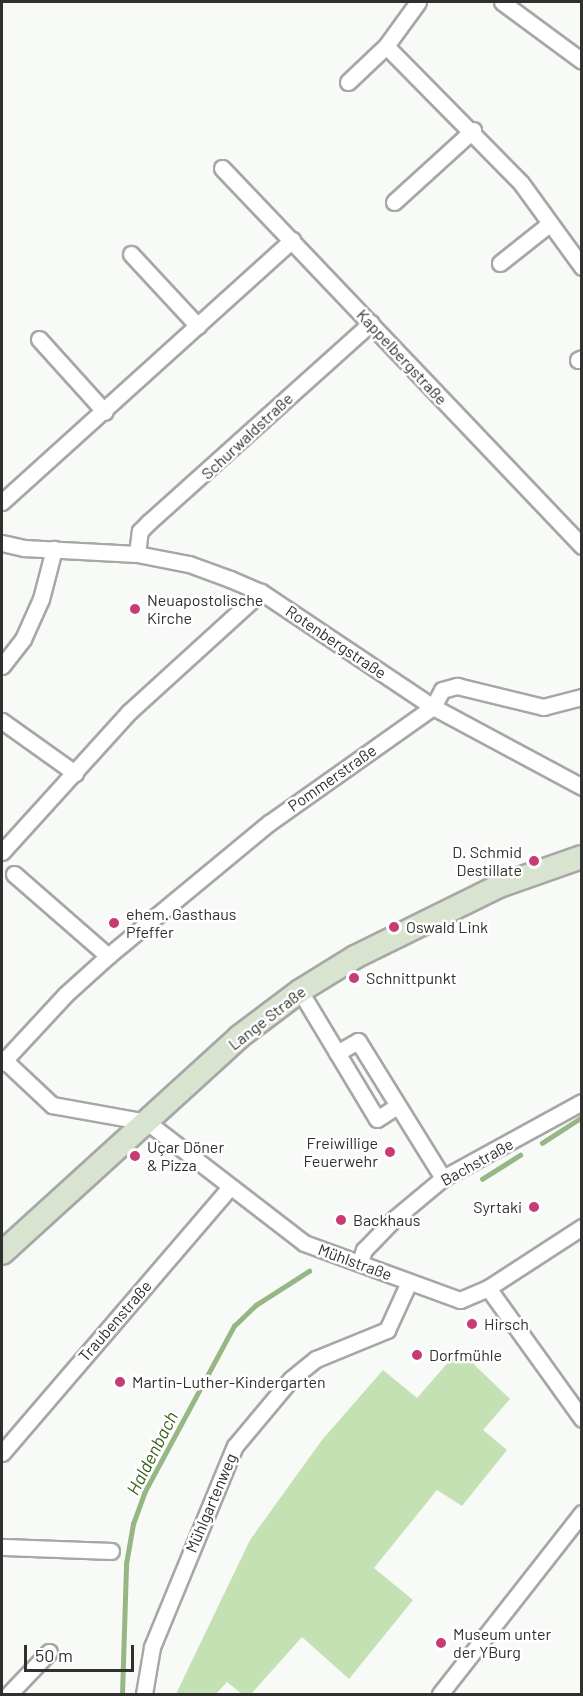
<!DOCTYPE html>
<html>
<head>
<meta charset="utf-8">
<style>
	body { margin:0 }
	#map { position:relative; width:583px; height:1696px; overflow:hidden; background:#f8faf7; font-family:Barlow,sans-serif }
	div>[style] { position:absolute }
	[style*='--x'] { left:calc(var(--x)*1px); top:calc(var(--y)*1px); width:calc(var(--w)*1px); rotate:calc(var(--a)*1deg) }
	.green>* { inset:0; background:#c3e1b3 }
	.stream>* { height:4.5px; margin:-2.25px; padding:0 2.25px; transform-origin:2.25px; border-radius:2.25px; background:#96b684 }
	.roads { filter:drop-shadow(2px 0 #a6a8a5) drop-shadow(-2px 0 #a6a8a5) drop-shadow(0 2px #a6a8a5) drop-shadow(0 -2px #a6a8a5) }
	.minor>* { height:15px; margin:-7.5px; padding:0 7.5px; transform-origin:7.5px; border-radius:7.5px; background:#fff }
	.secondary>* { height:22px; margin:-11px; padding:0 11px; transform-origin:11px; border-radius:11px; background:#d8e3d0 }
	.dots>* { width:16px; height:16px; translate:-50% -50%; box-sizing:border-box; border:3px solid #fff; border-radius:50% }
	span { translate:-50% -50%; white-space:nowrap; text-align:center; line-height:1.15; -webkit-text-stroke:5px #fff; paint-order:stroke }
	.street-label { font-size:16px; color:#30302f }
	.poi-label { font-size:16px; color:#30302f }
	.left { translate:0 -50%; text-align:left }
	.right { translate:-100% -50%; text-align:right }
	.water-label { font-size:18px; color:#39601b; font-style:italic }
	.frame { position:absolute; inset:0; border:3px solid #30302f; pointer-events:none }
	.scale { position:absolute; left:24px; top:1645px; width:110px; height:27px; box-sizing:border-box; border:3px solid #30302f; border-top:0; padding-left:8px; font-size:18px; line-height:21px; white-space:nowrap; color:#30302f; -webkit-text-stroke:4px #fff; paint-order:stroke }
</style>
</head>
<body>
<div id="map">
	<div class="green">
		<i style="clip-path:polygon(459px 1350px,510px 1399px,483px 1430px,507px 1450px,462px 1506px,437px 1490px,374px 1568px,413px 1600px,349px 1679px,302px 1637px,251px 1694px,242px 1694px,227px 1682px,216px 1694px,176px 1694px,250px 1540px,322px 1440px,383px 1370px,417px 1398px)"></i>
	</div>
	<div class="stream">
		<i style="--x:542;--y:1143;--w:48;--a:-33"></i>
		<i style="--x:482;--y:1179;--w:45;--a:-32.3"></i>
		<i style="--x:122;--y:1694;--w:130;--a:-88.2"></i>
		<i style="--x:126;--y:1564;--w:41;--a:-80.1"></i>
		<i style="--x:133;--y:1524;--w:33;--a:-70"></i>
		<i style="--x:144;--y:1493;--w:190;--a:-61.7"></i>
		<i style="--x:234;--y:1326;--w:30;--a:-44"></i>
		<i style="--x:256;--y:1305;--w:63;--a:-32.7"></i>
	</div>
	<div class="roads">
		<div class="minor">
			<i style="--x:418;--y:2;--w:54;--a:126"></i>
			<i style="--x:386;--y:46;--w:192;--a:45.4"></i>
			<i style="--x:521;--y:183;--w:104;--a:54"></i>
			<i style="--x:502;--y:2;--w:99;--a:36.4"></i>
			<i style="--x:348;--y:82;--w:52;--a:-43.5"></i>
			<i style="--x:222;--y:168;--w:522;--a:46.4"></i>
			<i style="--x:394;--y:202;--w:107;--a:-42.3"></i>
			<i style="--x:131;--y:254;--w:98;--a:47.1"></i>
			<i style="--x:500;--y:263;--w:63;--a:-38.5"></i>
			<i style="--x:39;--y:339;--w:98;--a:47.9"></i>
			<i style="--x:578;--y:360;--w:4;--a:-27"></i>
			<i style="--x:2;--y:502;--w:391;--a:-42.1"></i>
			<i style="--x:2;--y:543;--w:23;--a:13"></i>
			<i style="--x:24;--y:548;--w:113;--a:3"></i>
			<i style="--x:137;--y:554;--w:53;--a:10.9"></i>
			<i style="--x:189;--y:564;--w:44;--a:20.1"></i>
			<i style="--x:230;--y:579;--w:34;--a:23"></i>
			<i style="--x:261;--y:592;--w:207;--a:33.8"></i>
			<i style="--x:433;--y:707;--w:169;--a:28.2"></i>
			<i style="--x:137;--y:554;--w:23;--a:-83"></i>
			<i style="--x:140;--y:531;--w:13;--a:-45"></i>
			<i style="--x:149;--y:522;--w:298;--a:-41.9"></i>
			<i style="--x:2;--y:666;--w:34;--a:-52"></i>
			<i style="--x:23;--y:639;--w:44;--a:-65.8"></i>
			<i style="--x:41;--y:599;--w:52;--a:-75.4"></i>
			<i style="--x:2;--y:721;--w:90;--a:35.5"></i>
			<i style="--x:2;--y:852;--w:189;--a:-47.8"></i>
			<i style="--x:129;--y:712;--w:178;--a:-42.3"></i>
			<i style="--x:14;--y:874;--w:125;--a:41.1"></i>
			<i style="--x:300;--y:991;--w:149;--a:59"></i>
			<i style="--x:377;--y:1119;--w:24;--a:-33"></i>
			<i style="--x:337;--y:1053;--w:24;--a:-30"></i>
			<i style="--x:358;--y:1041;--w:161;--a:58.2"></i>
			<i style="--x:2;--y:1058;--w:69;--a:43.2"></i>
			<i style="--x:52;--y:1105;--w:97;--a:10.1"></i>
			<i style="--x:147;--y:1122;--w:198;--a:37.6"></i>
			<i style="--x:304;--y:1243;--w:166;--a:20.1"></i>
			<i style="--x:460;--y:1300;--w:30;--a:-23"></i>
			<i style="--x:488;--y:1288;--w:112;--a:-33"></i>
			<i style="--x:2;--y:1063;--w:94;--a:-47.2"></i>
			<i style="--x:66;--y:994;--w:57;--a:-42.1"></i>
			<i style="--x:108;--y:956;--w:209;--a:-39.6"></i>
			<i style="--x:269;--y:823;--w:201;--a:-35.3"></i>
			<i style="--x:433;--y:707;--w:19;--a:-62"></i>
			<i style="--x:442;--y:690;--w:16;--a:-15"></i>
			<i style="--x:457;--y:686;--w:89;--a:13.7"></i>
			<i style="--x:543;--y:707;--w:40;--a:-14.4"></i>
			<i style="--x:360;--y:1262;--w:13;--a:-72"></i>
			<i style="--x:364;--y:1250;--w:43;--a:-45.9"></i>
			<i style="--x:394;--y:1219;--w:64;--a:-39.9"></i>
			<i style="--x:443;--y:1178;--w:158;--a:-28.7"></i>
			<i style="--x:488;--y:1288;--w:161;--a:54.3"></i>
			<i style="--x:2;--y:1453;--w:349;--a:-49.4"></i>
			<i style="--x:2;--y:1547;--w:109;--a:2.1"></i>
			<i style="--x:9;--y:1694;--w:58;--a:-46.4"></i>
			<i style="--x:144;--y:1694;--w:48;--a:-80.3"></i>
			<i style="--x:152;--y:1647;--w:217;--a:-67.6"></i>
			<i style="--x:235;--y:1446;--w:87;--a:-50.1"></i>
			<i style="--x:291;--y:1379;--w:32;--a:-39"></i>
			<i style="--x:316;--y:1359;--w:77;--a:-22.2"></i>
			<i style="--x:387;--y:1330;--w:53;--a:-65.4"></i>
			<i style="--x:440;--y:1694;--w:230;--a:-51.9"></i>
		</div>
		<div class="secondary">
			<i style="--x:2;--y:1253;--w:321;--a:-42.3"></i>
			<i style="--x:239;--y:1037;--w:76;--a:-37"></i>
			<i style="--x:300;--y:991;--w:65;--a:-31.7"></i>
			<i style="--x:355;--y:957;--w:161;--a:-26.2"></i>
			<i style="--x:499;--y:886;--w:88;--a:-19.3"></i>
		</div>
	</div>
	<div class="dots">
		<i style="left:135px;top:609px;background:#c73c74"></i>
		<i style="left:534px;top:861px;background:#c73c74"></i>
		<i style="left:114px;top:923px;background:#c73c74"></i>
		<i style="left:394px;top:927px;background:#c73c74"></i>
		<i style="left:354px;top:978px;background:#c73c74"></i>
		<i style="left:390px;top:1152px;background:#c73c74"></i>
		<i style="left:135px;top:1156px;background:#c73c74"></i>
		<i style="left:534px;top:1207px;background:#c73c74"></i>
		<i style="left:341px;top:1220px;background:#c73c74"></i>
		<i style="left:472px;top:1324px;background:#c73c74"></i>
		<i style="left:417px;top:1355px;background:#c73c74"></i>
		<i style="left:120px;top:1382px;background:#c73c74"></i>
		<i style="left:441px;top:1643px;background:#c73c74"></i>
	</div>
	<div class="street-label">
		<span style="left:402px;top:357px;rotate:47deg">Kappelbergstraße</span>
		<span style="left:247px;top:436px;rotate:-43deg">Schurwaldstraße</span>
		<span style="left:336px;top:642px;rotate:34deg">Rotenbergstraße</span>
		<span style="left:332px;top:778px;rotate:-35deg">Pommerstraße</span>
		<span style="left:267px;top:1018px;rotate:-38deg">Lange Straße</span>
		<span style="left:477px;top:1162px;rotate:-29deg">Bachstraße</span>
		<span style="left:355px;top:1262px;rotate:20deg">Mühlstraße</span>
		<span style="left:115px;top:1321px;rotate:-49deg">Traubenstraße</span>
		<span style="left:211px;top:1503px;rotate:-67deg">Mühlgartenweg</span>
	</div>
	<div class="poi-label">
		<span class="left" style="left:147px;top:609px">Neuapostolische<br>Kirche</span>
		<span class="right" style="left:522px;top:861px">D. Schmid<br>Destillate</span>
		<span class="left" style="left:126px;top:923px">ehem. Gasthaus<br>Pfeffer</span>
		<span class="left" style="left:406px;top:927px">Oswald Link</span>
		<span class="left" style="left:366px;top:978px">Schnittpunkt</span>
		<span class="right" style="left:378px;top:1152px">Freiwillige<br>Feuerwehr</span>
		<span class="left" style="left:147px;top:1156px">Uçar Döner<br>&amp; Pizza</span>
		<span class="right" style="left:522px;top:1207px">Syrtaki</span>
		<span class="left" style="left:353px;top:1220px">Backhaus</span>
		<span class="left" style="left:484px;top:1324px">Hirsch</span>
		<span class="left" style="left:429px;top:1355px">Dorfmühle</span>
		<span class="left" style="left:132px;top:1382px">Martin-Luther-Kindergarten</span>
		<span class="left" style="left:453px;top:1643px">Museum unter<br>der YBurg</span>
	</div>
	<div class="water-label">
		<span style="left:152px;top:1453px;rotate:-63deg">Haldenbach</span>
	</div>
	<div class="frame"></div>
	<div class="scale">50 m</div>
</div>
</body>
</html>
